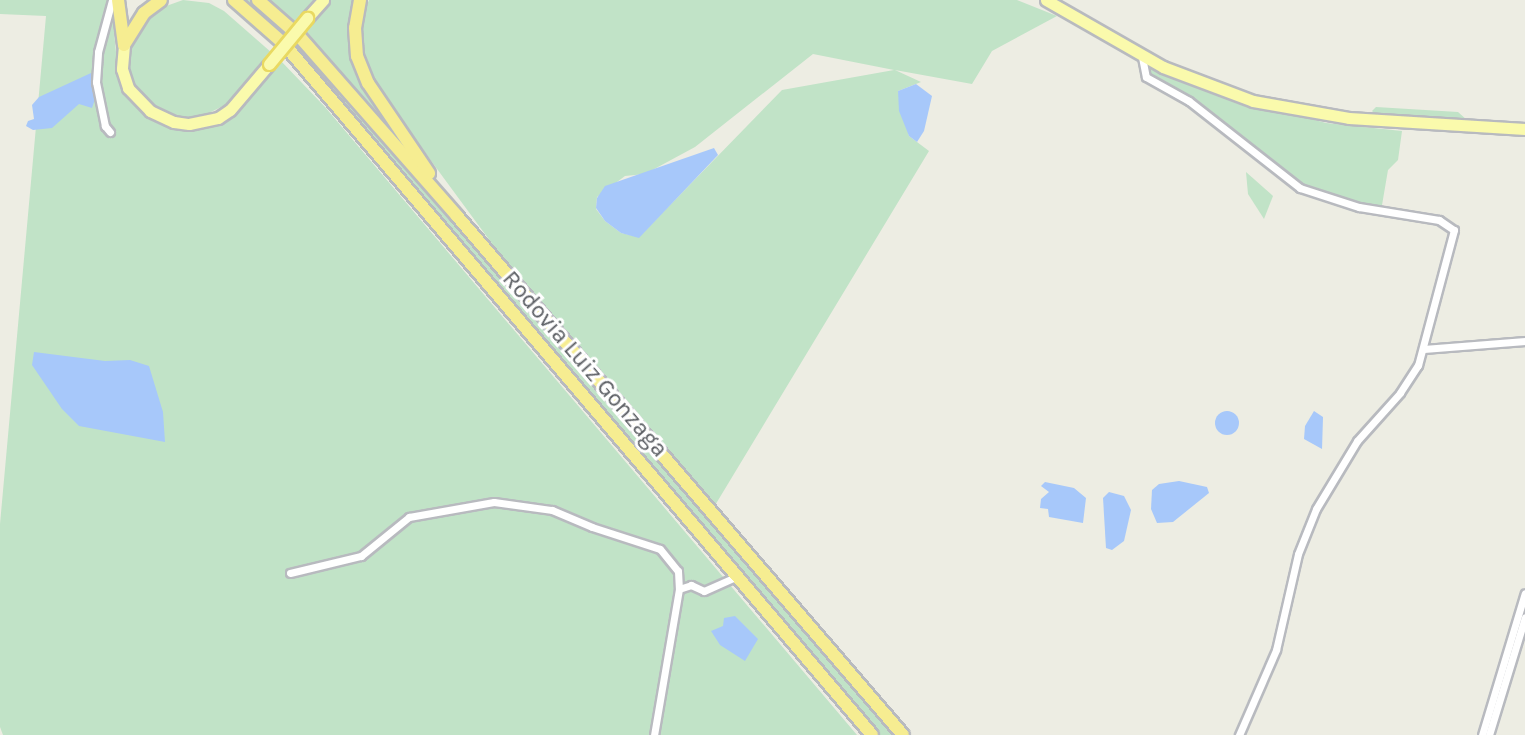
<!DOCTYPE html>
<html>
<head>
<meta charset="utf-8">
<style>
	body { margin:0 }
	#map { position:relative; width:1525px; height:735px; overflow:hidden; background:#edede3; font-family:Karla,sans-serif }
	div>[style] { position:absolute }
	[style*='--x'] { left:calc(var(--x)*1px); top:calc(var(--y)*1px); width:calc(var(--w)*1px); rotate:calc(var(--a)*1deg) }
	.green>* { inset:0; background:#c1e3c7 }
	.water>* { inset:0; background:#a7c8fa }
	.round { border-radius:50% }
	.roads { filter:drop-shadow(2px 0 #b8babf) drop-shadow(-2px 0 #b8babf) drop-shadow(0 2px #b8babf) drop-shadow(0 -2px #b8babf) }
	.street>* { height:7px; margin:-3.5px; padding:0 3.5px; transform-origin:3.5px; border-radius:3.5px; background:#fff }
	.primary>* { height:11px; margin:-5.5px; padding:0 5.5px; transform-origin:5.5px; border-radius:5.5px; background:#fafaac }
	.highway>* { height:12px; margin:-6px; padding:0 6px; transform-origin:6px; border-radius:6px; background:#f6ed91 }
	.bridges { filter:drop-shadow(2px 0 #e9d961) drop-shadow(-2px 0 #e9d961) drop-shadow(0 2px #e9d961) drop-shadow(0 -2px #e9d961) }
	.primary-bridge>* { height:11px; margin:-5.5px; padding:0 5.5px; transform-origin:5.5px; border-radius:5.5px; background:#fafaac }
	span { translate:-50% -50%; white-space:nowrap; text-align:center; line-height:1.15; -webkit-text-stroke:6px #fff; paint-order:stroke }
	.street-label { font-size:24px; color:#5b5e63 }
</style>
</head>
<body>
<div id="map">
	<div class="green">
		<i style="clip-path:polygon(0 0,111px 0,118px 73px,128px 96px,141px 111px,176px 128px,193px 130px,220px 124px,281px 61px,325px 107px,857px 735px,3px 735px,0 727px,0 524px,46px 16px,0 14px)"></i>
		<i style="clip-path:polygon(183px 0,209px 3px,224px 11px,272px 53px,235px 100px,197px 119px,179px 118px,147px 101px,135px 88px,127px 65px,130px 46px,141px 25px,155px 10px)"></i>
		<i style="clip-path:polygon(234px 0,327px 0,284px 44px)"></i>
		<i style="clip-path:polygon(329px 0,359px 0,357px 56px,409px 154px,899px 735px,875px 735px,287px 47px)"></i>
		<i style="clip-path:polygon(evenodd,369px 0,1017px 0,1057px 16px,992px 51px,972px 84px,895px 70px,921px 82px,898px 91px,909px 136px,929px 151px,714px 507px,524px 287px,373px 82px,363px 47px,362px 17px,369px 0,813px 54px,894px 70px,782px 90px,639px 237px,621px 233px,605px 221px,596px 209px,597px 197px,625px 176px,645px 174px,695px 147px,813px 54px)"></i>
		<i style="clip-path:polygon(1142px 63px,1203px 90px,1326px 123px,1402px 131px,1398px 160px,1388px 170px,1381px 211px,1300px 188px,1189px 101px,1154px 83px)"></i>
		<i style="clip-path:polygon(1376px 107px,1458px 112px,1467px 120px,1375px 114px,1372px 111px)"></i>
		<i style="clip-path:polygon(1246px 172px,1273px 196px,1264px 219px,1248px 194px)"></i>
	</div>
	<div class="water">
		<i style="clip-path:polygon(91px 73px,95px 99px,92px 108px,79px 104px,52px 128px,33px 130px,26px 126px,28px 121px,34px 119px,32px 105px,39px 97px)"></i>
		<i style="clip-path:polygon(916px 84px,932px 96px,924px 131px,917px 142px,909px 136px,899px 111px,898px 91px)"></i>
		<i style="clip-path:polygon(714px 148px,718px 155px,639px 238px,621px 233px,605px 221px,596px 208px,597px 198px,605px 186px)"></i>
		<i style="clip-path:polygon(34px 352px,105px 361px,130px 360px,149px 366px,163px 412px,165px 442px,79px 426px,62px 409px,32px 365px)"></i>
		<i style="clip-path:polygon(1314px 411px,1323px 417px,1322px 449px,1304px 439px,1305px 426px)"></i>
		<i class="round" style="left:1215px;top:411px;width:24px;height:24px"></i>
		<i style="clip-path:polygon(1179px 481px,1207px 487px,1209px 493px,1173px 522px,1157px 523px,1151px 509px,1152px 490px,1159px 484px)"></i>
		<i style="clip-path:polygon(1045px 482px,1074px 488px,1086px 498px,1083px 523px,1049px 517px,1048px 509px,1040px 508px,1041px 499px,1049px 492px,1041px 486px)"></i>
		<i style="clip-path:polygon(1109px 492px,1124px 496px,1131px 510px,1124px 541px,1112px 550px,1106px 548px,1103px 498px)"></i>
		<i style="clip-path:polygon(735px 616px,758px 639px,745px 661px,720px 645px,711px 631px,723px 626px,724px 618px)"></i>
	</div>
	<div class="roads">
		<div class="street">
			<i style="--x:1142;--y:57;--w:20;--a:79"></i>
			<i style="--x:1146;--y:77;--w:49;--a:29.2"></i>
			<i style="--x:1189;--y:101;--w:141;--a:38.1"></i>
			<i style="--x:1300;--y:188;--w:62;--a:17.9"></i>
			<i style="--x:1359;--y:207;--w:81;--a:9.2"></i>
			<i style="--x:1439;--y:220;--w:18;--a:34"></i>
			<i style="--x:1454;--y:230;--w:140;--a:104.9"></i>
			<i style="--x:1418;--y:365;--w:33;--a:123"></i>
			<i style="--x:1400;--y:393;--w:64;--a:131.9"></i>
			<i style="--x:1357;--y:441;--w:79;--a:121.1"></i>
			<i style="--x:1316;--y:509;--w:48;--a:111.8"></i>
			<i style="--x:1298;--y:554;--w:98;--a:102.9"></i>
			<i style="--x:1276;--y:650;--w:93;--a:113.5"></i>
			<i style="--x:110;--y:132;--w:8;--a:-130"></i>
			<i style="--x:105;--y:126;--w:45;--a:-101.6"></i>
			<i style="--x:96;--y:82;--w:30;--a:-86"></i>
			<i style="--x:98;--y:52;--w:54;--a:-74.9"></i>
			<i style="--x:1424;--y:349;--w:101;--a:-4.5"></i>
			<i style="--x:290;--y:573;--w:73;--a:-13.5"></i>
			<i style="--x:361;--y:556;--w:62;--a:-39.1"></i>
			<i style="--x:409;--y:517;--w:86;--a:-10"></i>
			<i style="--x:494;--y:502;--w:59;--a:7.9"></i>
			<i style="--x:552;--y:510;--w:43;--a:23"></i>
			<i style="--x:592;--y:527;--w:71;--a:17.9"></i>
			<i style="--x:660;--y:549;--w:28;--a:51"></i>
			<i style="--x:678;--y:571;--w:18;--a:87"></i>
			<i style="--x:679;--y:589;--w:148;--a:99.7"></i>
			<i style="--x:679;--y:589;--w:13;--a:-18"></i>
			<i style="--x:691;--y:585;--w:14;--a:25"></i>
			<i style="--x:704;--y:591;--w:36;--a:-24"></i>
			<i style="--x:1482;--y:735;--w:148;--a:-73.2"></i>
			<i style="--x:1489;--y:735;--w:123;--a:-73"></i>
		</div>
		<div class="primary">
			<i style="--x:1046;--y:0;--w:135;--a:29.8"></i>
			<i style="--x:1163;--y:67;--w:96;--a:20.7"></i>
			<i style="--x:1253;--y:101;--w:97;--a:10"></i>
			<i style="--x:1349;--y:118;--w:176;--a:3.6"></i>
			<i style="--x:307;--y:18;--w:24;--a:-48"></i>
			<i style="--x:124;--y:45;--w:24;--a:95"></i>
			<i style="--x:122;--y:69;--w:20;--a:72"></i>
			<i style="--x:128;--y:88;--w:32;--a:46"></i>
			<i style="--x:150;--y:111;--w:26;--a:25"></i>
			<i style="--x:174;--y:122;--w:15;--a:8"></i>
			<i style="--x:189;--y:124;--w:30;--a:-12"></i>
			<i style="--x:218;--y:118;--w:14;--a:-34"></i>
			<i style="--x:230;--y:110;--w:60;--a:-49.7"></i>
		</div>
		<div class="highway">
			<i style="--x:118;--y:0;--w:45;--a:82.4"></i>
			<i style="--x:234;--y:0;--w:67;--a:41.3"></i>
			<i style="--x:284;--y:44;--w:907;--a:49.6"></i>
			<i style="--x:258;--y:0;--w:55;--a:41.3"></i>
			<i style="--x:299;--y:36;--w:240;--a:48.7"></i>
			<i style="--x:457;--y:216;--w:684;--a:49.33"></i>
			<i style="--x:360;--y:0;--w:28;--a:100"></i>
			<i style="--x:355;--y:28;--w:28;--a:86"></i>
			<i style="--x:357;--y:56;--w:29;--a:68"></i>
			<i style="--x:368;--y:83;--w:109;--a:55.9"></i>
			<i style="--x:124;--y:45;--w:38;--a:-58"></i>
			<i style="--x:144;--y:13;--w:21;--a:-37"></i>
		</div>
	</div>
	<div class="bridges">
		<div class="primary-bridge">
			<i style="--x:269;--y:64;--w:60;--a:-50.4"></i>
		</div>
	</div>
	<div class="street-label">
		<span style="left:585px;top:364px;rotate:49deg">Rodovia Luiz Gonzaga</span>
	</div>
</div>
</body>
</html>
